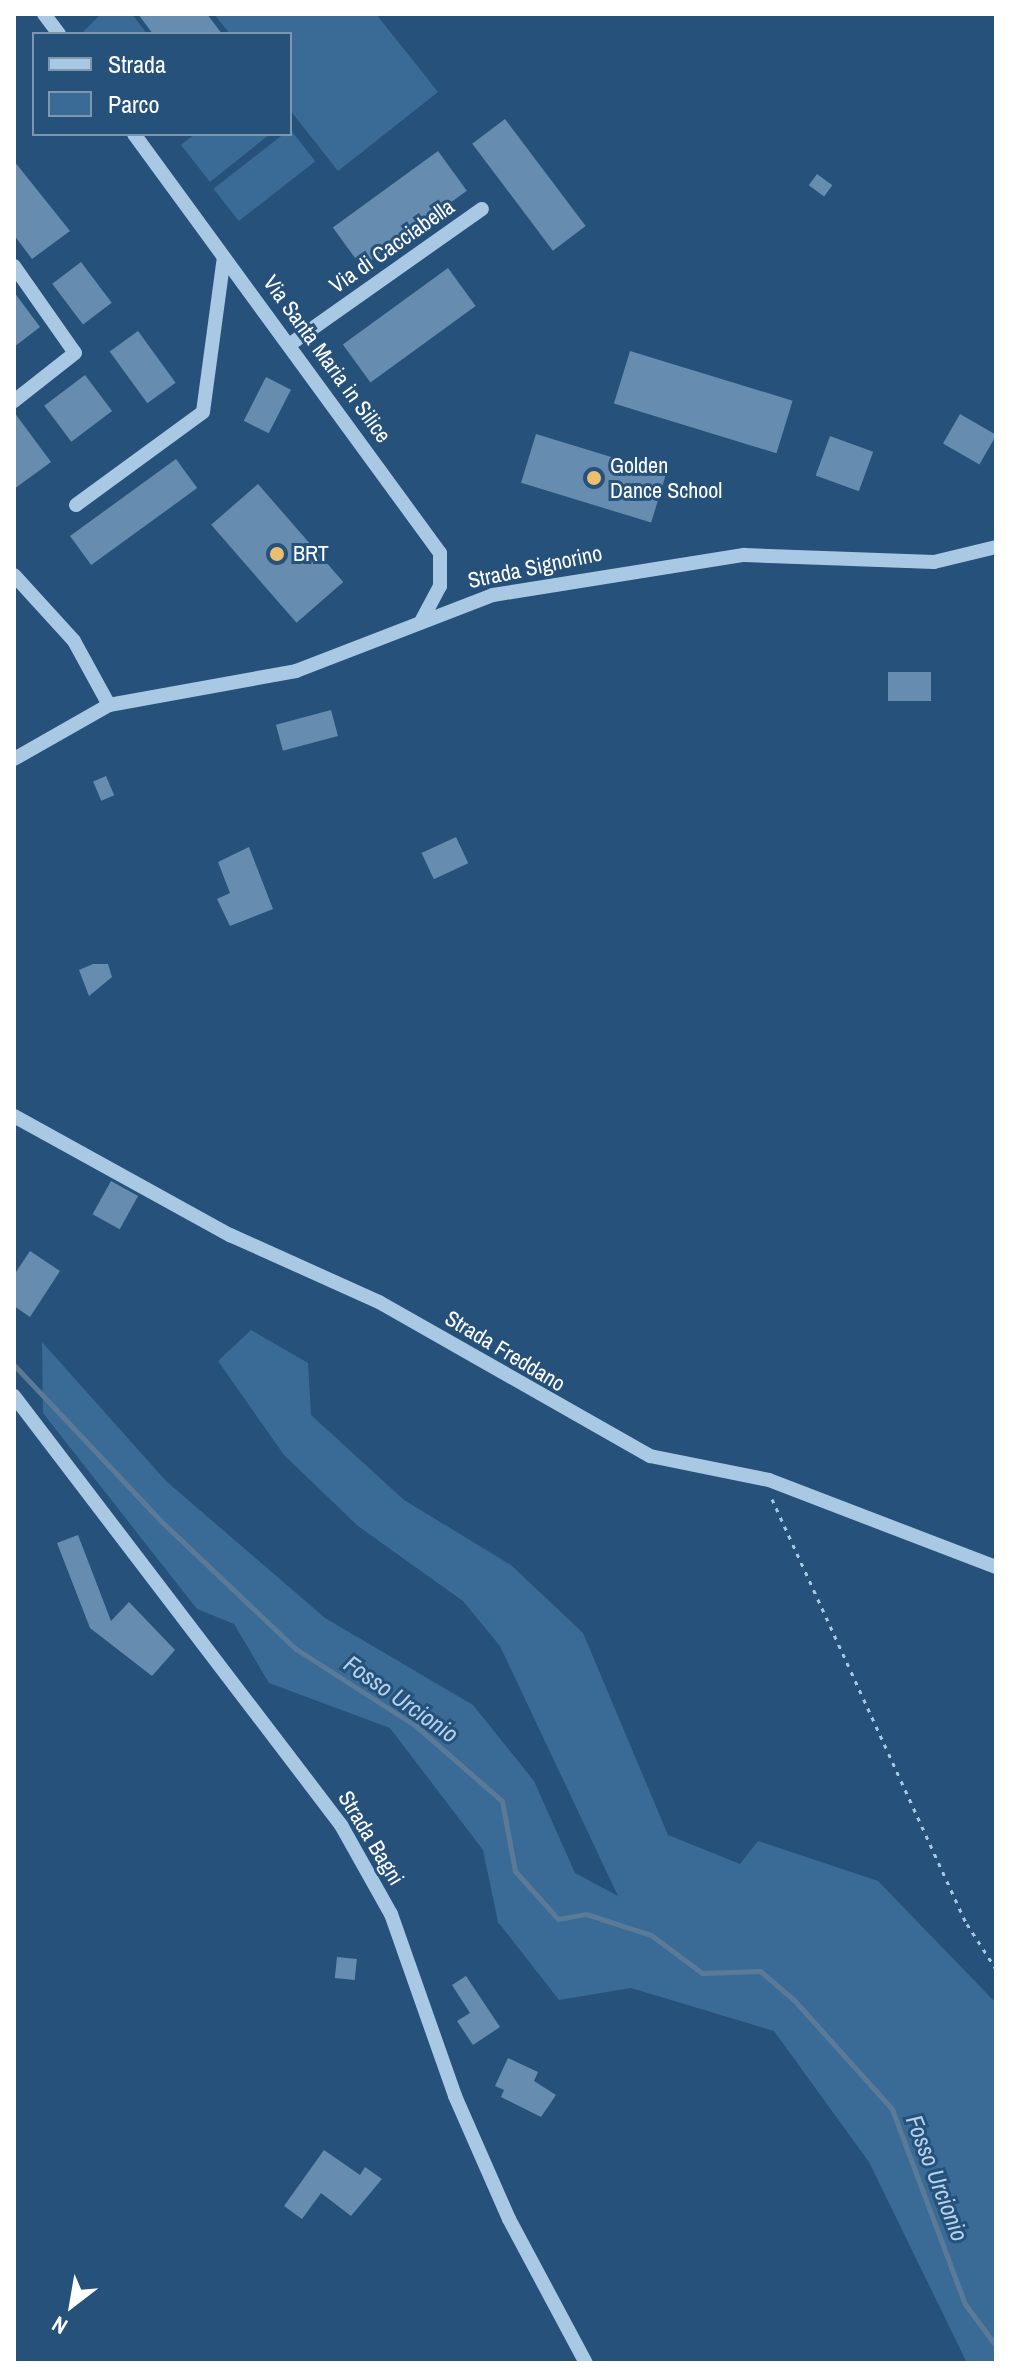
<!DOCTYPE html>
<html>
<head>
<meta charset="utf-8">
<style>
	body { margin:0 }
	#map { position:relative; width:1010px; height:2377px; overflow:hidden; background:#26517a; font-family:"Archivo Narrow",sans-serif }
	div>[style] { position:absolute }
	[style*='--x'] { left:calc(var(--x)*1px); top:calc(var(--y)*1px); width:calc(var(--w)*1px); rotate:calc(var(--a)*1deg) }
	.green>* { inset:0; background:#3a6b97; transform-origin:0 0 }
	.stream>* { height:5px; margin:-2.5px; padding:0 2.5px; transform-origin:2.5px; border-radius:2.5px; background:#5a7a98 }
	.building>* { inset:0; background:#668db0; transform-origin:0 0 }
	.path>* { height:3px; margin-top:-1.5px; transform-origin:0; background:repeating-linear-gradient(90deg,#a9c8e4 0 4px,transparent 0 10px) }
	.minor>* { height:14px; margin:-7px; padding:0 7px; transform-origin:7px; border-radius:7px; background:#a9c8e4 }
	.dots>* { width:22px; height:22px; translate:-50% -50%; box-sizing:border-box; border:4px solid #26517a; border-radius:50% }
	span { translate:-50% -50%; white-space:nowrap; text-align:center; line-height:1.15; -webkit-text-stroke:6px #26517a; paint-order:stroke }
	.street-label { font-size:22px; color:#fff }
	.poi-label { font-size:22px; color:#fff }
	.left { translate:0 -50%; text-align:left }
	.water-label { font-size:24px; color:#b4d2ec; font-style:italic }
	.frame { position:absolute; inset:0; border:16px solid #fff; pointer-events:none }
	.legend { position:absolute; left:32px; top:32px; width:260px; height:104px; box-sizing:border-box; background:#26517a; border:2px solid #7d97af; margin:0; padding:10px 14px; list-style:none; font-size:24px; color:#fff }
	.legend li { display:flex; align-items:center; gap:16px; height:40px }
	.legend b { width:40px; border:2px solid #7d97af }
	.north { position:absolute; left:32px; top:2265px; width:80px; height:80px; -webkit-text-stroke:6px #26517a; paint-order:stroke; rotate:211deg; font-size:22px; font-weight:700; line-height:32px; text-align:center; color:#fff }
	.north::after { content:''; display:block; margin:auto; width:28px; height:36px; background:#fff; clip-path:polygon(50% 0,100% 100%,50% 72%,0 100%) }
</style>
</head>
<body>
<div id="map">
	<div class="green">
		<i style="clip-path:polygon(101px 14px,132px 14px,147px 34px,81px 34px)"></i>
		<i style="clip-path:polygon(214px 14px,376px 14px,438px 92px,338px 171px,290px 110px,290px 34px,230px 34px)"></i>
		<i style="left:290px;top:129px;width:41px;height:97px;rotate:52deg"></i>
		<i style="clip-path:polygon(195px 134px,270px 134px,210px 182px,181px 145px)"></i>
		<i style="clip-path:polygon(251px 1330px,308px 1363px,311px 1415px,404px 1500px,511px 1565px,583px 1633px,668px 1835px,740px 1864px,758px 1841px,878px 1881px,996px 2003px,996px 2363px,967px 2363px,869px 2162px,774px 2031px,631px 1988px,559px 2000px,498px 1922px,483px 1850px,390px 1728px,269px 1683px,234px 1624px,197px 1609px,43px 1413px,42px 1342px,166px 1481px,325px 1618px,473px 1705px,534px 1781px,575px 1873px,618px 1896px,500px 1646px,463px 1601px,358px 1526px,284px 1455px,218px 1361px)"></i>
	</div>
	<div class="stream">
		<i style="--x:14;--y:1365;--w:217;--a:46.7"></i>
		<i style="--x:163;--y:1523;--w:183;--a:43.5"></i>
		<i style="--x:296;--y:1649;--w:143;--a:32.7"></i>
		<i style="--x:416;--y:1726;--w:114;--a:41.1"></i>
		<i style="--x:502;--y:1801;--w:71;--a:79.5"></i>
		<i style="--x:515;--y:1871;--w:64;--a:48.1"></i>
		<i style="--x:558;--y:1919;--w:28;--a:-10"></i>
		<i style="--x:586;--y:1914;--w:68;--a:17.9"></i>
		<i style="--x:651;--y:1935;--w:64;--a:36.7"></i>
		<i style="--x:702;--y:1973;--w:58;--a:-2"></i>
		<i style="--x:760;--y:1971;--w:45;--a:40.5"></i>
		<i style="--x:794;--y:2000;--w:147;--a:48"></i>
		<i style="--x:892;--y:2109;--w:208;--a:69.5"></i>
		<i style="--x:965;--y:2304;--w:52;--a:53.6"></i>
	</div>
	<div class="building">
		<i style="clip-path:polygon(138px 14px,207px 14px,222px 34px,153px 34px)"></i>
		<i style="left:505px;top:119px;width:134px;height:41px;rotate:53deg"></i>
		<i style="left:438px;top:151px;width:49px;height:130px;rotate:54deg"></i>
		<i style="clip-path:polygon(14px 161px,70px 231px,32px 259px,14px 235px)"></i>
		<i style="left:817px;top:174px;width:19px;height:14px;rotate:36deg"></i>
		<i style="left:81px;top:262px;width:51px;height:36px;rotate:53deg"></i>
		<i style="left:448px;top:268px;width:47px;height:130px;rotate:54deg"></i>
		<i style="clip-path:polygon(14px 292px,40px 327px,14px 347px)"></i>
		<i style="left:138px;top:331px;width:64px;height:35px;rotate:54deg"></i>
		<i style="left:630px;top:351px;width:170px;height:55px;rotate:17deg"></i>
		<i style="left:85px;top:375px;width:45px;height:51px;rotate:53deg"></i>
		<i style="left:266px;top:377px;width:28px;height:49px;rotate:27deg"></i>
		<i style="clip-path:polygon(14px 412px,51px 462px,14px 489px)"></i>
		<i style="left:960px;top:414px;width:42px;height:34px;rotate:30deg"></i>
		<i style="left:536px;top:434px;width:136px;height:51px;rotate:17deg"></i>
		<i style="left:830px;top:436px;width:46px;height:42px;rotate:20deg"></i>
		<i style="left:176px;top:459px;width:36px;height:131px;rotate:54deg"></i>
		<i style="left:258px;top:484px;width:130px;height:62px;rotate:49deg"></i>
		<i style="left:931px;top:672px;width:29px;height:43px;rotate:90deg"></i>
		<i style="left:331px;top:710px;width:27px;height:57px;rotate:75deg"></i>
		<i style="left:106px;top:776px;width:21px;height:14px;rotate:67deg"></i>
		<i style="left:456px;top:837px;width:29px;height:38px;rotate:65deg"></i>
		<i style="clip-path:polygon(249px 847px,273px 909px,230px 926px,217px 899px,230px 893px,218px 862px)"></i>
		<i style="clip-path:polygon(93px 964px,108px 964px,112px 977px,89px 996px,79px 970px)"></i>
		<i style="left:111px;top:1181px;width:31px;height:38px;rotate:29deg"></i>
		<i style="clip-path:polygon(30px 1251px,60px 1271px,30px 1317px,14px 1306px,14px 1275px)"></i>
		<i style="clip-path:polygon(78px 1535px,111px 1621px,129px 1602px,175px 1650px,152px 1676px,90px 1628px,57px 1543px)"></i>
		<i style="left:337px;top:1957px;width:20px;height:21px;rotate:6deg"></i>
		<i style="clip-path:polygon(466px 1976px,500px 2027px,473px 2045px,457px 2021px,470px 2013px,452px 1985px)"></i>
		<i style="clip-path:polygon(508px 2058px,538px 2072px,534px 2081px,556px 2095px,541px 2117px,501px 2097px,504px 2090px,495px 2086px)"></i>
		<i style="clip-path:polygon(324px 2150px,360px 2175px,365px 2167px,382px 2179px,351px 2216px,321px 2193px,302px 2219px,284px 2206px)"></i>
	</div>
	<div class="path">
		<i style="--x:772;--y:1499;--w:468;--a:65.4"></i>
		<i style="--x:967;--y:1924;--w:54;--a:57.2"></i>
	</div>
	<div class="minor">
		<i style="--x:44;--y:14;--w:25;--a:53"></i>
		<i style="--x:134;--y:134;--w:519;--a:53.86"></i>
		<i style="--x:440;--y:553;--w:33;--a:90"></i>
		<i style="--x:440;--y:586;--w:40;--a:118"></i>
		<i style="--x:14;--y:266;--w:106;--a:55"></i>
		<i style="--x:75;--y:353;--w:78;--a:141.8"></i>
		<i style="--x:289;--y:345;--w:236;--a:-35.2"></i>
		<i style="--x:76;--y:505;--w:157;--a:-36.2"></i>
		<i style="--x:203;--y:412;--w:156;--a:-82.3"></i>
		<i style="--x:14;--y:575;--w:89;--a:47.7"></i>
		<i style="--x:74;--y:641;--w:73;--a:61.3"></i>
		<i style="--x:14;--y:759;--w:109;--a:-29.6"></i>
		<i style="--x:109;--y:705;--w:190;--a:-10.3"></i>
		<i style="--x:296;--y:671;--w:211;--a:-21.1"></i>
		<i style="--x:493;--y:595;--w:254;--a:-9.1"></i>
		<i style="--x:744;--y:555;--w:190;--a:2.1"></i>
		<i style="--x:934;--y:562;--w:64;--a:-13.6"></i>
		<i style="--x:14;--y:1116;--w:247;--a:28.9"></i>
		<i style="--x:230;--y:1235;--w:163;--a:24.2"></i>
		<i style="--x:379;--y:1302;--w:312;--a:29.6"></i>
		<i style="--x:650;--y:1456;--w:121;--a:11.4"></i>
		<i style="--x:769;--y:1480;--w:243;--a:21"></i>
		<i style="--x:14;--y:1396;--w:539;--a:52.68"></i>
		<i style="--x:341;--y:1825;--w:102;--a:60.7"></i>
		<i style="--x:391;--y:1914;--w:193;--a:70.6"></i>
		<i style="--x:455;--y:2096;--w:134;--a:66.3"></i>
		<i style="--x:509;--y:2219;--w:163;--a:61.9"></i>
	</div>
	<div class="dots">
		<i style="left:594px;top:478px;background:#ecbf6f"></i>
		<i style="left:277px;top:554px;background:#ecbf6f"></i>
	</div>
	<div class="street-label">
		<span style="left:392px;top:246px;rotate:-35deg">Via di Cacciabella</span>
		<span style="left:327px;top:359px;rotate:54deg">Via Santa Maria in Silice</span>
		<span style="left:535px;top:567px;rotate:-12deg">Strada Signorino</span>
		<span style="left:505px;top:1351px;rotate:31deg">Strada Freddano</span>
		<span style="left:371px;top:1838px;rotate:59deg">Strada Bagni</span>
	</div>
	<div class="poi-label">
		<span class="left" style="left:610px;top:478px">Golden<br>Dance School</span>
		<span class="left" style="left:293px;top:554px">BRT</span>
	</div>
	<div class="water-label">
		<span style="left:401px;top:1699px;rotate:35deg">Fosso Urcionio</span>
		<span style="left:937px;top:2178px;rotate:69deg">Fosso Urcionio</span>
	</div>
	<div class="frame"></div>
	<ul class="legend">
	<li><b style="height:10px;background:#a9c8e4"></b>Strada</li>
	<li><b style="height:22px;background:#3a6b97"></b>Parco</li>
	</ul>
	<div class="north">N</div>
</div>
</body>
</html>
